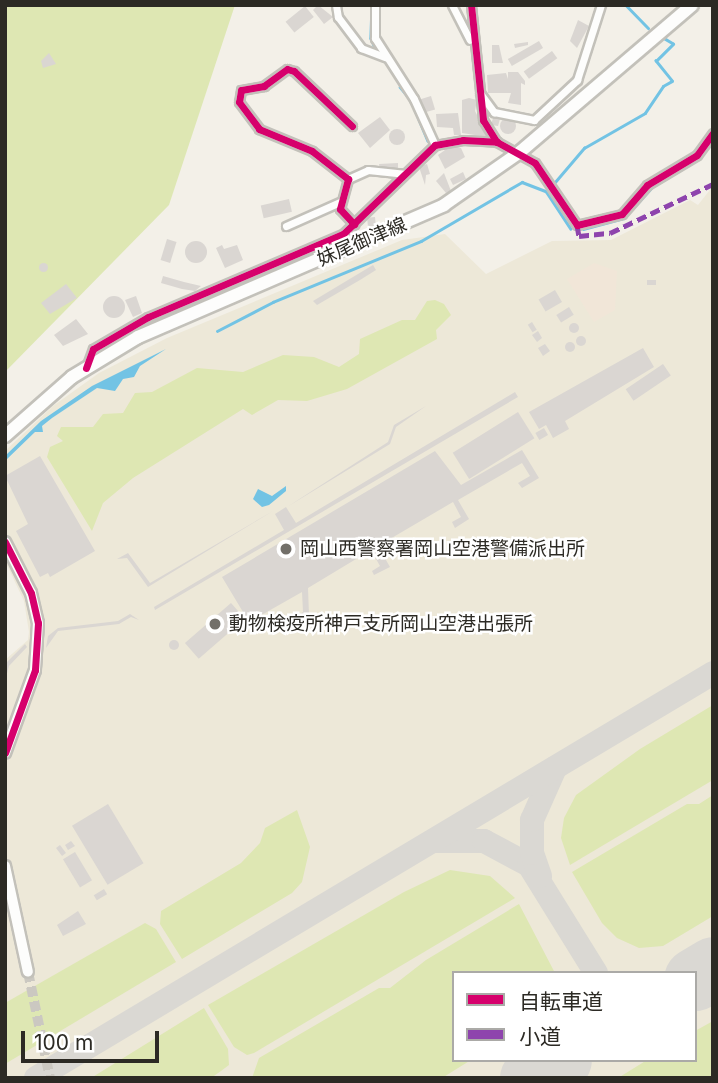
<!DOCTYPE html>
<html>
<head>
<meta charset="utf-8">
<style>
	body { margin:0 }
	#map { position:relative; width:718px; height:1083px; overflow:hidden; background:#f3f0e8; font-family:Inter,"Noto Sans JP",sans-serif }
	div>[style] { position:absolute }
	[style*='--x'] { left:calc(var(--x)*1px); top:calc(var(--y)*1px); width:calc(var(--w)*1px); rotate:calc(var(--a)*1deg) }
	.built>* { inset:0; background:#ede8d8 }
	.industrial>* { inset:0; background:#f1e6d8 }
	.green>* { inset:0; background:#dee7b3 }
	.water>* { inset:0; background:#72c3e4 }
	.stream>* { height:2.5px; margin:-1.25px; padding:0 1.25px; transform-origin:1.25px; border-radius:1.25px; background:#72c3e4 }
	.taxiway>* { height:24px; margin:-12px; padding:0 12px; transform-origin:12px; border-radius:12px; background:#dad8d3 }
	.runway>* { height:63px; margin:-31.5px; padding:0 31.5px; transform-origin:31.5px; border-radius:31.5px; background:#dad8d3 }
	.building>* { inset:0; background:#dad6d2; transform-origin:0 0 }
	.round { border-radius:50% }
	.secondary-tunnel>* { height:10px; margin-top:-5px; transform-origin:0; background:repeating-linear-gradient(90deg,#cbc8c1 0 10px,transparent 0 15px) }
	.roads { filter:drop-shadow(2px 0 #c3c1ba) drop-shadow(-2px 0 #c3c1ba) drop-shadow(0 2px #c3c1ba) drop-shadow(0 -2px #c3c1ba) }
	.street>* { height:7px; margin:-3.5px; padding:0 3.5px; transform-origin:3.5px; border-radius:3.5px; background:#fdfdfc }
	.secondary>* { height:10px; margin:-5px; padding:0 5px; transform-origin:5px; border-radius:5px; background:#fdfdfc }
	.primary>* { height:12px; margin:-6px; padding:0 6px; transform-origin:6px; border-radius:6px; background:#fdfdfc }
	.quiet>* { height:5px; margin-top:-2.5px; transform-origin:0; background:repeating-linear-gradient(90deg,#8e44ad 0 10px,transparent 0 15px) }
	.cycleway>* { height:7px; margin:-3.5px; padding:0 3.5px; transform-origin:3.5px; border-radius:3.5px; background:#d6006c }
	.dots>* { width:19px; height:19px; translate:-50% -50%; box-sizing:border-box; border:4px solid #fff; border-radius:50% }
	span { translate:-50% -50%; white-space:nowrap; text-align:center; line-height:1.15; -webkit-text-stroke:5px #fff; paint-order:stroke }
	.street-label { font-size:19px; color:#2c2a24 }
	.poi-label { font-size:19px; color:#2c2a24 }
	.left { translate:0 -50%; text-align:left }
	.frame { position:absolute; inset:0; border:7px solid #2c2a24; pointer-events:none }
	.legend { position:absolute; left:452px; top:971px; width:245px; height:91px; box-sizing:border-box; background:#fff; border:2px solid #abaaa7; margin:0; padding:9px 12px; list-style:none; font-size:21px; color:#2c2a24 }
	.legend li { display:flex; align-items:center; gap:14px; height:35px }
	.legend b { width:35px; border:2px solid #abaaa7 }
	.scale { position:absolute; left:21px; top:1031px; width:138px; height:32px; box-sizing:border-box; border:4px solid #2c2a24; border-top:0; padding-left:9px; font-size:21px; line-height:24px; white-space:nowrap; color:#2c2a24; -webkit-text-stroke:5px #fff; paint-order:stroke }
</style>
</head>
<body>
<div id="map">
	<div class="built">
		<i style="clip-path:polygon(evenodd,713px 186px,713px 1078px,5px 1078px,5px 660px,28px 640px,29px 632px,24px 601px,5px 561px,5px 451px,53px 406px,99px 373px,167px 338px,402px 240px,445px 234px,486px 274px,552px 241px,611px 240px,690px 200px,698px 205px,713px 186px,454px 973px,695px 973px,695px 1060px,454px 1060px,454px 973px)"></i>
	</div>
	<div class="industrial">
		<i style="clip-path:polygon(594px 263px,617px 271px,615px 310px,594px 322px,567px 279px)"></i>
	</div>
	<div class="green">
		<i style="clip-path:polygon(5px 5px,235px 5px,169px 205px,5px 372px)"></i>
		<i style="clip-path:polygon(435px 300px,444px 304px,451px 315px,436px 330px,437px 339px,347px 389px,307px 401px,278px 400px,252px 415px,243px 409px,133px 478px,103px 503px,92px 531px,47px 457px,50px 447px,63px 441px,57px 436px,61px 427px,93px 427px,103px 414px,123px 413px,135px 393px,152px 392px,197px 368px,243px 372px,283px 355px,314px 357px,339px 367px,359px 354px,360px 339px,402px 320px,415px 320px,427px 301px)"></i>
		<i style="clip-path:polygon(713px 705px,713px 780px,570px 865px,561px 838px,564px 818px,576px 795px,640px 749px)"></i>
		<i style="clip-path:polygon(713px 795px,713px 916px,663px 946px,639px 948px,617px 938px,602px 923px,572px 872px,687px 804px,699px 804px)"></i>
		<i style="clip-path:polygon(297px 810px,310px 847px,302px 882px,292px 893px,182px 959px,160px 924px,161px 911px,241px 863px,260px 843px,265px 828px)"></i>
		<i style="clip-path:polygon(450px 870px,490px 876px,515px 898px,254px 1053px,247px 1055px,234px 1047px,208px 1005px,404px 892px)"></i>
		<i style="clip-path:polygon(519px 904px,555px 973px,454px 973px,454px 1060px,471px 1060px,442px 1078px,252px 1078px,259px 1058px,379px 988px,390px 988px,426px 960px)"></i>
		<i style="clip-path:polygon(145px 923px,156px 929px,176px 962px,5px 1064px,5px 1003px)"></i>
		<i style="clip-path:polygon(204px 1008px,228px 1049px,229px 1065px,221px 1071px,211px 1078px,91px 1078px)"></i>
		<i style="clip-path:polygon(713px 1021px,713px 1078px,618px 1078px,647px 1060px,695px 1060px,695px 1031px)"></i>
	</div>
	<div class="water">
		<i style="clip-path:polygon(166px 349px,140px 366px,134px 377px,123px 379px,115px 391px,97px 388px,52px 418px,42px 426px,43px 432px,35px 432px,5px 461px,5px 456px,41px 421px,92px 386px)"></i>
		<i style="clip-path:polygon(286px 486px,286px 491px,269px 505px,262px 507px,253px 499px,258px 489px,272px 496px)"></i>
	</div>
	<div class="stream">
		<i style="--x:372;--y:5;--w:33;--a:92"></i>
		<i style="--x:371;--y:38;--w:11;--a:68"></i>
		<i style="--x:626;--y:5;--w:32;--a:46"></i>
		<i style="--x:400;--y:87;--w:17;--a:50"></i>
		<i style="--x:411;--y:100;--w:44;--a:67.5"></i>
		<i style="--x:555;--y:182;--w:45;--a:-49.5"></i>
		<i style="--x:584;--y:148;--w:70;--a:-29.8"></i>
		<i style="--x:645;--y:113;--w:32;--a:-56"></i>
		<i style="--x:663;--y:86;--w:10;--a:-29"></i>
		<i style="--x:672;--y:81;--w:26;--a:-129"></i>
		<i style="--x:656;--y:61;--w:24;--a:-45"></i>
		<i style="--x:673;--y:44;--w:12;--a:-149"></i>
		<i style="--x:583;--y:229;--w:42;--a:-15"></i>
		<i style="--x:624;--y:218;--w:42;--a:-47.9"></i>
		<i style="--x:652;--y:187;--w:47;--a:-31"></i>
		<i style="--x:692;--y:163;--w:29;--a:-44"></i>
		<i style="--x:217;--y:331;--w:63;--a:-27.4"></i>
		<i style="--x:273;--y:302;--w:160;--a:-22.4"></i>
		<i style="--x:421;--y:241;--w:117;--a:-30.3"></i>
		<i style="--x:522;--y:182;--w:26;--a:21"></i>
		<i style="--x:546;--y:191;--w:45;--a:56.7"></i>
	</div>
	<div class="taxiway">
		<i style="--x:437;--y:841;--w:47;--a:0"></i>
		<i style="--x:484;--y:841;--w:51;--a:28.1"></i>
		<i style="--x:529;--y:865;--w:127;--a:58.2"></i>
		<i style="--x:540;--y:876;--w:24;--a:-109"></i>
		<i style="--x:532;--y:853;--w:33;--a:-90"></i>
		<i style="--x:532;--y:820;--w:57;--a:-66.1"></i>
		<i style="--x:36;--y:1078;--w:789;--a:-30.89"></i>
	</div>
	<div class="runway">
		<i style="--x:695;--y:979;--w:21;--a:-31"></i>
		<i style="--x:531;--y:1078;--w:34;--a:-32"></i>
	</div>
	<div class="building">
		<i style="clip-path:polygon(318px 5px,333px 17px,324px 24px,313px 10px)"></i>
		<i style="left:305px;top:6px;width:14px;height:25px;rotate:51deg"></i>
		<i style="clip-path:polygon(578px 20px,589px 26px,577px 48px,570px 41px)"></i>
		<i style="left:539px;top:41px;width:8px;height:36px;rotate:60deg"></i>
		<i style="clip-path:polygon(528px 42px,528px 45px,515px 48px,514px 44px)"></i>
		<i style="clip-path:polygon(492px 45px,499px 45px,503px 63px,492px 63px)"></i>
		<i style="left:552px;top:51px;width:9px;height:35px;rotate:54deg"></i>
		<i style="clip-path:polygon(49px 53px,56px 64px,43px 68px,41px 61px)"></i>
		<i style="clip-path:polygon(508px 72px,518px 72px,525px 81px,525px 85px,521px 83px,521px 105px,508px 103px,511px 93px,488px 93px,487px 75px,506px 73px,508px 79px)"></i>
		<i style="left:431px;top:96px;width:14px;height:11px;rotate:73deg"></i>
		<i style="clip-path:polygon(469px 98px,477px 100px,475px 111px,488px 137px,462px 133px,462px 100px)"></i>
		<i style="clip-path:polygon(458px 113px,461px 135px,454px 135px,453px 128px,437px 127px,436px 114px)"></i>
		<i style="clip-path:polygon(380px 117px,390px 130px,370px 148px,358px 133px)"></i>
		<i style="clip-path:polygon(493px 118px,500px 119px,498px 126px,491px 125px)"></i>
		<i class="round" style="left:500px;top:118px;width:16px;height:16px"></i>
		<i class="round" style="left:389px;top:129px;width:16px;height:16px"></i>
		<i style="clip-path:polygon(452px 145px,461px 148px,465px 157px,445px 169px,438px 155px)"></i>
		<i style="clip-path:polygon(398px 163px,398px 171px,380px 170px,379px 164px)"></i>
		<i style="clip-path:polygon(427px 164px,430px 174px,426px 175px,425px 185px,419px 167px)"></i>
		<i style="clip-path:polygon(463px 172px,466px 179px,453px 185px,450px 179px)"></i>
		<i style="clip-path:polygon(444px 173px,451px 191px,446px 193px,436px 181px)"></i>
		<i style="left:289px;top:199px;width:13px;height:29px;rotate:77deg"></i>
		<i style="left:375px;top:217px;width:9px;height:8px;rotate:84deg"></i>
		<i style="left:167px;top:239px;width:10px;height:22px;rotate:17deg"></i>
		<i class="round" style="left:185px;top:241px;width:22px;height:22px"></i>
		<i style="clip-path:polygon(222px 245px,224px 249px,237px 245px,243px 260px,225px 268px,216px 248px)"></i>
		<i class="round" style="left:38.5px;top:262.5px;width:9px;height:9px"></i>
		<i style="clip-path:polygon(373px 265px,376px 270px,360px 280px,317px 305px,313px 301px)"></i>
		<i style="clip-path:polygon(163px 276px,184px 282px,201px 286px,195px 291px,182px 289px,161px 283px)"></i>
		<i style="left:647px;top:280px;width:9px;height:5px"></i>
		<i style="clip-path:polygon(66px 284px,77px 298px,50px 314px,41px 303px)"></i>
		<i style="left:555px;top:290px;width:14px;height:19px;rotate:60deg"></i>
		<i class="round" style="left:103px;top:296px;width:22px;height:22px"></i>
		<i style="clip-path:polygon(136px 296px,142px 313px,133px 317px,125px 300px)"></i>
		<i style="left:569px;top:307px;width:9px;height:15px;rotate:58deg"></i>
		<i style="clip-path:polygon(76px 319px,88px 334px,63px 346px,54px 335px)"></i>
		<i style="left:532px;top:322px;width:9px;height:5px;rotate:58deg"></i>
		<i class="round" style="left:569px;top:323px;width:10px;height:10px"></i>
		<i style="clip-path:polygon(538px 331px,542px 338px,537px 342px,532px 335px)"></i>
		<i class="round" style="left:576px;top:336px;width:10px;height:10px"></i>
		<i class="round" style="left:565px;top:342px;width:10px;height:10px"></i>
		<i style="clip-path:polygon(545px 344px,550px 351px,543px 356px,538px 348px)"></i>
		<i style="clip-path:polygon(643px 348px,654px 367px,565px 421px,569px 429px,553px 438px,546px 425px,539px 429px,529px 412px)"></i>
		<i style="left:663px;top:364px;width:14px;height:45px;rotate:56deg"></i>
		<i style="clip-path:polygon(515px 392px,518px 397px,155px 610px,154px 607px,284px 530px,275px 514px,286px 507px,296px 523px)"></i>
		<i style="clip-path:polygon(426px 406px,396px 427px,390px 444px,287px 507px,388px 442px,394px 425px)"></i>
		<i style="left:518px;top:412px;width:31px;height:77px;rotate:58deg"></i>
		<i style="left:544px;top:428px;width:8px;height:10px;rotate:60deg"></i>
		<i style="clip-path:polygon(522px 450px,539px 478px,522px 488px,518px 483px,530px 476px,522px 463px,458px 500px,469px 519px,455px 528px,452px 522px,461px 517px,453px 502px,378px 546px,390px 567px,374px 575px,372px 571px,380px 566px,371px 550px,308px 588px,309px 615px,297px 622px,294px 618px,303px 612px,302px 592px,249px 622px,222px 577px,435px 451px,461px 485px)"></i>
		<i style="clip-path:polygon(40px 456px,95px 551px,50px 577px,48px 573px,40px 577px,16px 531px,28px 524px,5px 476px)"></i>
		<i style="clip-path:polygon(273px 511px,148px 587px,127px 558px,117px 559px,128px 553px,150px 583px)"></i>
		<i style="left:231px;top:603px;width:21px;height:61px;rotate:49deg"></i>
		<i style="clip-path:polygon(130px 614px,139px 620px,131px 617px,119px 624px,58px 631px,46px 648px,48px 636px,58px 628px,118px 621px)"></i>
		<i class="round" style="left:169px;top:640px;width:10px;height:10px"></i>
		<i style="clip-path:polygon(25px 644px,27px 647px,9px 666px,5px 681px,6px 663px)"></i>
		<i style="left:108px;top:804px;width:69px;height:42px;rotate:59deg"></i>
		<i style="clip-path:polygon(71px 841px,75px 846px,68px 850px,65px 845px)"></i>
		<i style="left:60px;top:845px;width:10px;height:5px;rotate:53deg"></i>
		<i style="left:75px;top:852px;width:33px;height:14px;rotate:59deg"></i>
		<i style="left:104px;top:889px;width:6px;height:12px;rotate:59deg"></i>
		<i style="clip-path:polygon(78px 911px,86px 924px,63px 936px,57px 925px)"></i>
	</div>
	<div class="secondary-tunnel">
		<i style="--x:28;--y:972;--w:108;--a:78.3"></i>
	</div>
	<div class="roads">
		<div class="street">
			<i style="--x:336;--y:5;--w:12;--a:81"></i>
			<i style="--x:338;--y:17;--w:39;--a:53"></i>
			<i style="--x:361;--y:48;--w:26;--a:21"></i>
			<i style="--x:375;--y:5;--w:33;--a:90"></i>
			<i style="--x:375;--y:38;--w:72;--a:57.4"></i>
			<i style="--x:414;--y:99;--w:51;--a:65.5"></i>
			<i style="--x:452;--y:5;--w:39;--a:63"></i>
			<i style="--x:471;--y:5;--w:116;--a:84"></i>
			<i style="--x:483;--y:120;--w:26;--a:58"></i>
			<i style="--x:497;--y:142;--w:43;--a:28.9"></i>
			<i style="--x:535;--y:163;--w:75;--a:55.9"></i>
			<i style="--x:577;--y:225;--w:46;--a:-13.7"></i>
			<i style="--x:622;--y:214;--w:38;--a:-49"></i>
			<i style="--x:647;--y:185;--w:58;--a:-31"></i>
			<i style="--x:697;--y:155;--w:27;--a:-54"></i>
			<i style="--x:480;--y:93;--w:24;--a:54"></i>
			<i style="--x:494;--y:112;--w:41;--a:11.3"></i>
			<i style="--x:534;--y:120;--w:59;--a:-42.9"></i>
			<i style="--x:577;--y:80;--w:79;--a:-72.3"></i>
			<i style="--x:352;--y:126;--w:80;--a:-136.5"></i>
			<i style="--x:294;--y:71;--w:7;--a:-164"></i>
			<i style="--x:287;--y:69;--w:29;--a:144"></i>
			<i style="--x:264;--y:86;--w:23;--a:170"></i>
			<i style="--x:241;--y:90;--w:12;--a:99"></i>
			<i style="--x:239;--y:102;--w:34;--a:53"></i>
			<i style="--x:259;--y:129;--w:57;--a:22.5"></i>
			<i style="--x:312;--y:151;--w:46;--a:37.9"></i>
			<i style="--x:348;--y:179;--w:31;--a:105"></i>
			<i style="--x:340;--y:209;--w:21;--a:47"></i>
			<i style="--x:348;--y:179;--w:22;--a:-24"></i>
			<i style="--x:368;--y:170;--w:36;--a:6"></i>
			<i style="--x:286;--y:226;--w:59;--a:-24"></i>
			<i style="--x:86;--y:368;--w:20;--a:-70"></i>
			<i style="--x:93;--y:349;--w:64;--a:-30.2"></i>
			<i style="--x:148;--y:317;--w:212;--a:-23.1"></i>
			<i style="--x:343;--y:234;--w:128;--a:-44.1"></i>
			<i style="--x:435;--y:145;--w:28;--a:-10"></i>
			<i style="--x:463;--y:140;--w:34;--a:3"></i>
		</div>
		<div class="secondary">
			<i style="--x:5;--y:542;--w:57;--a:63"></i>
			<i style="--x:31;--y:593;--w:31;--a:77"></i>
			<i style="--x:38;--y:623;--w:47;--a:93.7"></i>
			<i style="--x:35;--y:670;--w:88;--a:109.9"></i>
			<i style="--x:5;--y:866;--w:108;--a:77.8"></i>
		</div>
		<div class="primary">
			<i style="--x:5;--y:436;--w:89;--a:-41.4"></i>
			<i style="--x:72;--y:377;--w:77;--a:-31.2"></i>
			<i style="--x:138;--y:337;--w:333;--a:-23.3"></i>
			<i style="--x:444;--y:205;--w:93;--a:-34.9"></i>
			<i style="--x:520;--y:152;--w:226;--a:-40.5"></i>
		</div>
	</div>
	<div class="quiet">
		<i style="--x:577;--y:225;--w:11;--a:80"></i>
		<i style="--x:579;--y:236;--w:31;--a:-6"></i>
		<i style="--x:610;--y:233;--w:114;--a:-25.4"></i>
	</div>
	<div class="cycleway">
		<i style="--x:471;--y:5;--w:116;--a:84"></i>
		<i style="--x:483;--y:120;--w:26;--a:58"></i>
		<i style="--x:497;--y:142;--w:43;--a:28.9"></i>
		<i style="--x:535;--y:163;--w:75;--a:55.9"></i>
		<i style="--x:577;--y:225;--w:46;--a:-13.7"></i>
		<i style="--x:622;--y:214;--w:38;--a:-49"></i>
		<i style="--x:647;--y:185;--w:58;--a:-31"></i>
		<i style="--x:697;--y:155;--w:27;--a:-54"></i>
		<i style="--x:352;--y:126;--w:80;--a:-136.5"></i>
		<i style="--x:294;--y:71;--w:7;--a:-164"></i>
		<i style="--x:287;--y:69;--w:29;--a:144"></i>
		<i style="--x:264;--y:86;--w:23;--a:170"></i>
		<i style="--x:241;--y:90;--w:12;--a:99"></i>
		<i style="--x:239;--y:102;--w:34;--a:53"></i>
		<i style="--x:259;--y:129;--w:57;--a:22.5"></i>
		<i style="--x:312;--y:151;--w:46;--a:37.9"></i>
		<i style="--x:348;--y:179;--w:31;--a:105"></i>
		<i style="--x:340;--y:209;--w:21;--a:47"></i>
		<i style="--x:86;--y:368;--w:20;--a:-70"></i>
		<i style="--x:93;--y:349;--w:64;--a:-30.2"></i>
		<i style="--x:148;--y:317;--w:212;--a:-23.1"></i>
		<i style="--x:343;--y:234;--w:128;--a:-44.1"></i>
		<i style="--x:435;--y:145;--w:28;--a:-10"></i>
		<i style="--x:463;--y:140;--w:34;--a:3"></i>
		<i style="--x:5;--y:542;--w:57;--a:63"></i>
		<i style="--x:31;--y:593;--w:31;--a:77"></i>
		<i style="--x:38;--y:623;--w:47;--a:93.7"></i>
		<i style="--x:35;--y:670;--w:88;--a:109.9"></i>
	</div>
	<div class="dots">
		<i style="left:286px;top:549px;background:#726f69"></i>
		<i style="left:215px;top:624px;background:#726f69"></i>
	</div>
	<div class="street-label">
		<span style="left:362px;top:242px;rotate:-23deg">妹尾御津線</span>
	</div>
	<div class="poi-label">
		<span class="left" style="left:300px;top:549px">岡山西警察署岡山空港警備派出所</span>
		<span class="left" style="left:229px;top:624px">動物検疫所神戸支所岡山空港出張所</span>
	</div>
	<div class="frame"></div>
	<ul class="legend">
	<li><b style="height:9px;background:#d6006c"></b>自転車道</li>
	<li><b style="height:9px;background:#8e44ad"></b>小道</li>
	</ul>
	<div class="scale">100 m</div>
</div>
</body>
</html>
